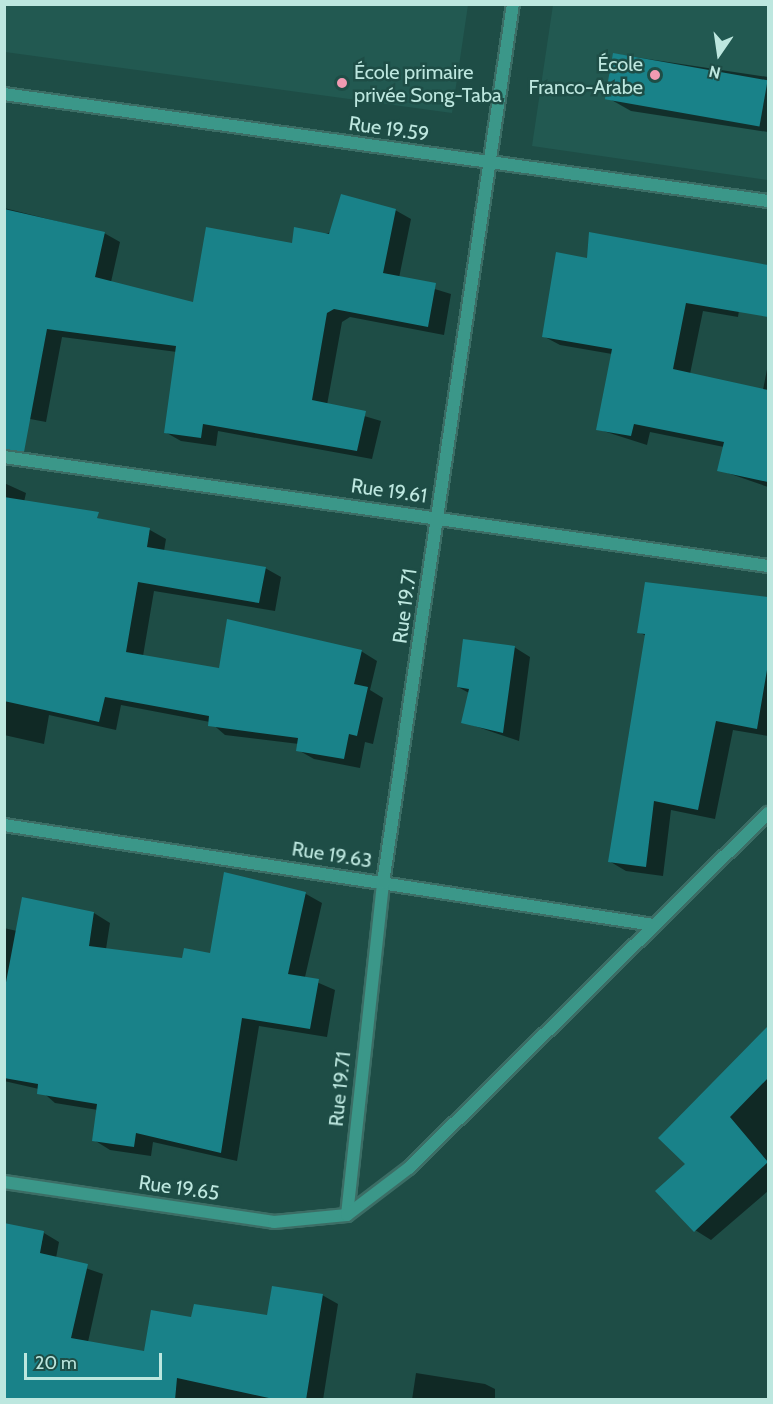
<!DOCTYPE html>
<html>
<head>
<meta charset="utf-8">
<style>
	body { margin:0 }
	#map { position:relative; width:773px; height:1404px; overflow:hidden; background:#1e4d46; font-family:Cabin,sans-serif }
	div>[style] { position:absolute }
	[style*='--x'] { left:calc(var(--x)*1px); top:calc(var(--y)*1px); width:calc(var(--w)*1px); rotate:calc(var(--a)*1deg) }
	.built>* { inset:0; background:#225951 }
	.shadow>* { inset:0; background:#0007 }
	.building>* { inset:0; background:#198289; transform-origin:0 0 }
	.roads { filter:drop-shadow(2px 0 #3c6d65) drop-shadow(-2px 0 #3c6d65) drop-shadow(0 2px #3c6d65) drop-shadow(0 -2px #3c6d65) }
	.minor>* { height:12px; margin:-6px; padding:0 6px; transform-origin:6px; border-radius:6px; background:#3b9789 }
	.dots>* { width:16px; height:16px; translate:-50% -50%; box-sizing:border-box; border:3px solid #1e4d46; border-radius:50% }
	span { translate:-50% -50%; white-space:nowrap; text-align:center; line-height:1.15; -webkit-text-stroke:5px #1e4d46; paint-order:stroke }
	.poi-label { font-size:20px; color:#bde7df }
	.right { translate:-100% -50%; text-align:right }
	.left { translate:0 -50%; text-align:left }
	.street-label { font-size:20px; color:#bde7df }
	.frame { position:absolute; inset:0; border:6px solid #bde7df; pointer-events:none }
	.north { position:absolute; left:689px; top:24px; width:60px; height:60px; -webkit-text-stroke:4px #1e4d46; paint-order:stroke; rotate:193deg; font-size:16px; font-weight:700; line-height:24px; text-align:center; color:#bde7df }
	.north::after { content:''; display:block; margin:auto; width:21px; height:27px; background:#bde7df; clip-path:polygon(50% 0,100% 100%,50% 72%,0 100%) }
	.scale { position:absolute; left:24px; top:1353px; width:138px; height:27px; box-sizing:border-box; border:3px solid #bde7df; border-top:0; padding-left:8px; font-size:18px; line-height:21px; white-space:nowrap; color:#bde7df; -webkit-text-stroke:4px #1e4d46; paint-order:stroke }
</style>
</head>
<body>
<div id="map">
	<div class="built">
		<i style="clip-path:polygon(5px 4px,468px 4px,468px 5px,452px 113px,5px 52px)"></i>
		<i style="clip-path:polygon(553px 5px,768px 5px,768px 180px,532px 146px)"></i>
	</div>
	<div class="shadow">
		<i style="clip-path:polygon(615px 54px,768px 77px,768px 132px,631px 111px,608px 98px)"></i>
		<i style="clip-path:polygon(4px 208px,104px 233px,120px 242px,111px 282px,194px 304px,293px 245px,395px 210px,411px 219px,399px 278px,451px 294px,444px 335px,350px 317px,342px 322px,327px 405px,381px 421px,372px 459px,218px 431px,216px 446px,181px 441px,165px 432px,177px 352px,62px 337px,46px 422px,4px 414px)"></i>
		<i style="clip-path:polygon(589px 259px,745px 270px,738px 317px,703px 311px,690px 374px,763px 390px,768px 364px,768px 487px,719px 470px,724px 447px,650px 432px,647px 445px,597px 429px,612px 354px,560px 345px,543px 336px)"></i>
		<i style="clip-path:polygon(4px 483px,26px 493px,24px 502px,150px 530px,166px 539px,164px 551px,265px 568px,281px 577px,275px 611px,154px 591px,143px 656px,220px 669px,361px 651px,377px 661px,370px 690px,383px 698px,373px 744px,365px 742px,360px 768px,314px 759px,298px 750px,299px 744px,225px 735px,210px 722px,121px 705px,116px 730px,49px 715px,44px 744px,4px 735px)"></i>
		<i style="clip-path:polygon(646px 584px,768px 599px,768px 736px,733px 730px,715px 819px,671px 810px,663px 876px,626px 871px,609px 861px,646px 636px,639px 632px)"></i>
		<i style="clip-path:polygon(514px 647px,530px 657px,519px 741px,463px 722px,469px 693px,458px 687px)"></i>
		<i style="clip-path:polygon(225px 874px,306px 894px,322px 903px,305px 977px,335px 990px,327px 1037px,259px 1026px,237px 1161px,153px 1142px,151px 1156px,110px 1150px,94px 1140px,98px 1110px,55px 1103px,39px 1089px,4px 1081px,4px 928px,17px 931px,94px 913px,110px 923px,106px 949px,184px 960px,211px 955px)"></i>
		<i style="clip-path:polygon(768px 1028px,768px 1191px,711px 1240px,695px 1230px,687px 1164px,660px 1138px)"></i>
		<i style="clip-path:polygon(44px 1233px,59px 1242px,56px 1258px,103px 1274px,88px 1342px,145px 1353px,193px 1319px,268px 1317px,322px 1295px,338px 1304px,323px 1400px,4px 1400px)"></i>
		<i style="clip-path:polygon(416px 1373px,485px 1384px,495px 1389px,495px 1400px,412px 1400px)"></i>
	</div>
	<div class="building">
		<i style="left:613px;top:53px;width:157px;height:47px;rotate:10deg"></i>
		<i style="clip-path:polygon(341px 194px,396px 209px,383px 273px,436px 283px,428px 327px,334px 309px,327px 313px,312px 400px,366px 411px,357px 451px,203px 424px,201px 438px,164px 433px,176px 346px,47px 329px,24px 452px,4px 449px,4px 209px,105px 232px,95px 277px,193px 302px,206px 227px,292px 243px,294px 227px,329px 234px)"></i>
		<i style="clip-path:polygon(589px 232px,768px 265px,768px 317px,686px 303px,673px 369px,768px 390px,768px 482px,717px 471px,724px 442px,634px 424px,631px 436px,596px 430px,612px 349px,542px 337px,556px 252px,587px 258px)"></i>
		<i style="clip-path:polygon(4px 497px,99px 512px,97px 518px,150px 528px,147px 547px,266px 567px,259px 603px,138px 582px,126px 652px,219px 668px,227px 619px,362px 650px,354px 684px,368px 687px,357px 736px,349px 734px,344px 759px,296px 751px,298px 738px,208px 726px,209px 716px,105px 697px,99px 722px,4px 701px)"></i>
		<i style="clip-path:polygon(645px 582px,768px 597px,768px 664px,757px 729px,716px 721px,698px 810px,654px 801px,646px 867px,608px 862px,645px 634px,637px 633px)"></i>
		<i style="clip-path:polygon(463px 639px,515px 646px,503px 733px,461px 723px,469px 689px,457px 687px)"></i>
		<i style="clip-path:polygon(224px 872px,306px 892px,288px 974px,319px 979px,310px 1029px,242px 1018px,221px 1153px,136px 1133px,134px 1147px,92px 1141px,97px 1104px,37px 1094px,38px 1084px,4px 1078px,4px 993px,22px 897px,94px 912px,89px 946px,182px 958px,184px 948px,210px 953px)"></i>
		<i style="clip-path:polygon(768px 1026px,768px 1078px,730px 1117px,768px 1162px,694px 1232px,655px 1191px,685px 1164px,658px 1138px)"></i>
		<i style="clip-path:polygon(4px 1223px,44px 1231px,40px 1253px,88px 1264px,71px 1338px,144px 1351px,151px 1310px,191px 1317px,194px 1304px,267px 1315px,272px 1286px,323px 1294px,306px 1400px,278px 1400px,177px 1378px,175px 1400px,4px 1400px)"></i>
	</div>
	<div class="roads">
		<div class="minor">
			<i style="--x:4;--y:94;--w:771;--a:7.97"></i>
			<i style="--x:4;--y:457;--w:772;--a:8.12"></i>
			<i style="--x:4;--y:825;--w:658;--a:8.75"></i>
			<i style="--x:4;--y:1182;--w:273;--a:8.4"></i>
			<i style="--x:274;--y:1222;--w:73;--a:-5.5"></i>
			<i style="--x:347;--y:1215;--w:334;--a:-83.8"></i>
			<i style="--x:383;--y:883;--w:889;--a:-81.59"></i>
			<i style="--x:347;--y:1215;--w:78;--a:-37.2"></i>
			<i style="--x:409;--y:1168;--w:505;--a:-44.68"></i>
		</div>
	</div>
	<div class="dots">
		<i style="left:655px;top:75px;background:#f19ab2"></i>
		<i style="left:342px;top:83px;background:#f19ab2"></i>
	</div>
	<div class="poi-label">
		<span class="right" style="left:643px;top:76px">École<br>Franco-Arabe</span>
		<span class="left" style="left:354px;top:84px">École primaire<br>privée Song-Taba</span>
	</div>
	<div class="street-label">
		<span style="left:389px;top:129px;rotate:8deg">Rue 19.59</span>
		<span style="left:389px;top:491px;rotate:8deg">Rue 19.61</span>
		<span style="left:405px;top:606px;rotate:-82deg">Rue 19.71</span>
		<span style="left:332px;top:855px;rotate:9deg">Rue 19.63</span>
		<span style="left:340px;top:1089px;rotate:-84deg">Rue 19.71</span>
		<span style="left:179px;top:1188px;rotate:8deg">Rue 19.65</span>
	</div>
	<div class="frame"></div>
	<div class="north">N</div>
	<div class="scale">20 m</div>
</div>
</body>
</html>
